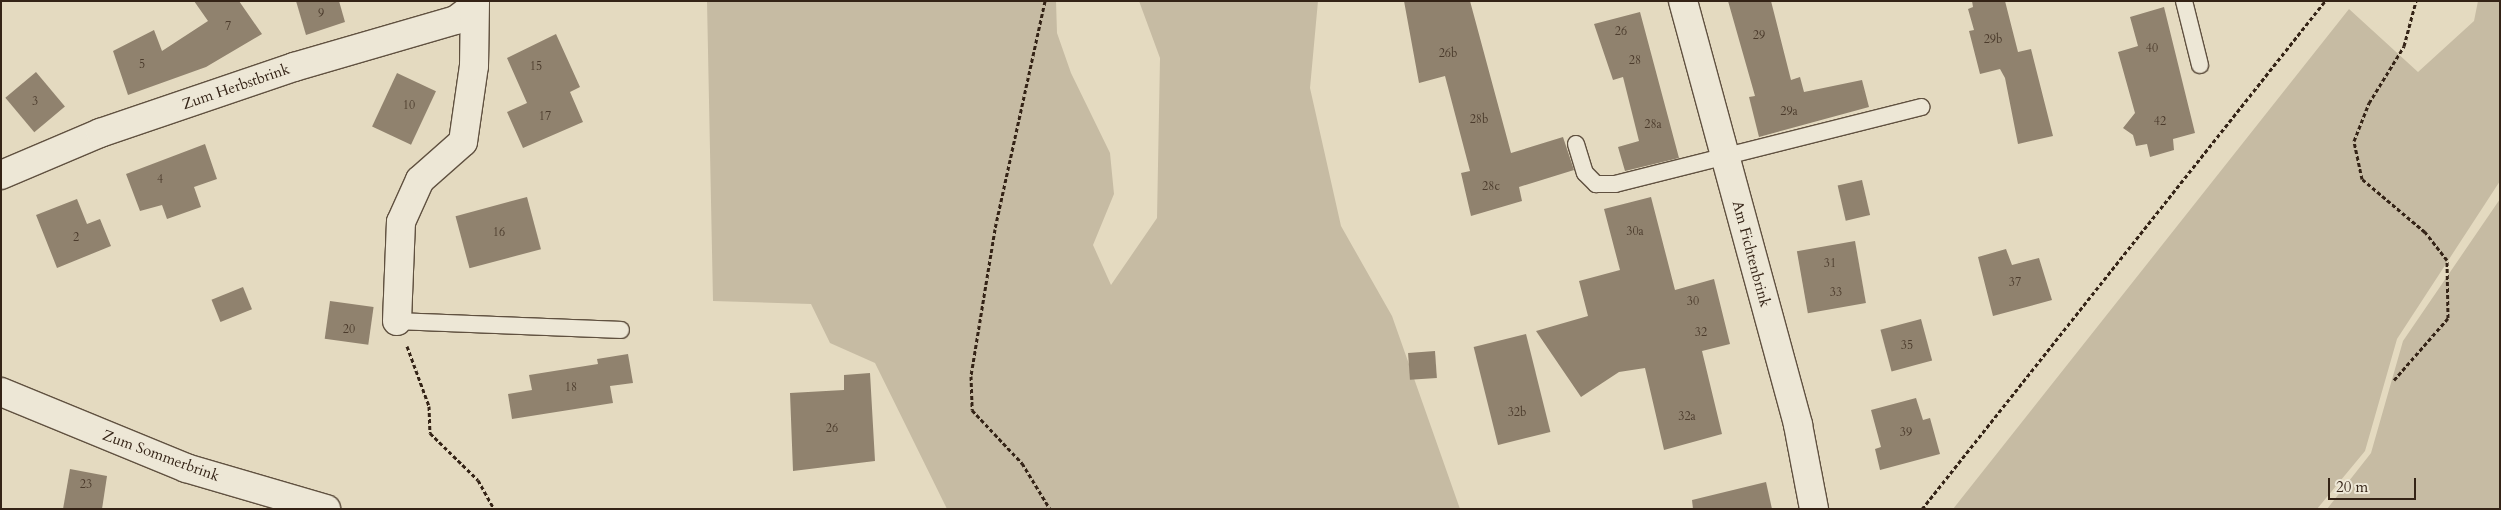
<!DOCTYPE html>
<html>
<head>
<meta charset="utf-8">
<style>
	body { margin:0 }
	#map { position:relative; width:2501px; height:510px; overflow:hidden; background:#e4dac0; font-family:Cardo,serif }
	div>[style] { position:absolute }
	[style*='--x'] { left:calc(var(--x)*1px); top:calc(var(--y)*1px); width:calc(var(--w)*1px); rotate:calc(var(--a)*1deg) }
	.green>* { inset:0; background:#c6bba3 }
	.building>* { inset:0; background:#90826e; transform-origin:0 0 }
	.path>* { height:3px; margin-top:-1.5px; transform-origin:0; background:repeating-linear-gradient(90deg,#342316 0 4px,transparent 0 6.5px) }
	.roads { filter:drop-shadow(1px 0 #605140) drop-shadow(-1px 0 #605140) drop-shadow(0 1px #605140) drop-shadow(0 -1px #605140) }
	.service>* { height:16px; margin:-8px; padding:0 8px; transform-origin:8px; border-radius:8px; background:#ede7d6 }
	.minor>* { height:28px; margin:-14px; padding:0 14px; transform-origin:14px; border-radius:14px; background:#ede7d6 }
	span { translate:-50% -50%; white-space:nowrap; text-align:center; line-height:1.15; -webkit-text-stroke:4.5px #ede7d6; paint-order:stroke }
	.number-label { font-size:12px; color:#4b3b2c }
	.number-label span { -webkit-text-stroke-width:0 }
	.street-label { font-size:15px; color:#342316 }
	.frame { position:absolute; inset:0; border:2px solid #342316; pointer-events:none }
	.scale { position:absolute; left:2328px; top:478px; width:88px; height:22px; box-sizing:border-box; border:2px solid #342316; border-top:0; padding-left:6px; font-size:15px; line-height:18px; white-space:nowrap; color:#342316; -webkit-text-stroke:4px #ede7d6; paint-order:stroke }
</style>
</head>
<body>
<div id="map">
	<div class="green">
		<i style="clip-path:polygon(707px 1px,1056px 1px,1057px 33px,1071px 73px,1110px 153px,1114px 194px,1093px 245px,1111px 285px,1157px 218px,1160px 58px,1139px 1px,1318px 1px,1310px 88px,1341px 226px,1392px 316px,1460px 509px,947px 509px,875px 363px,830px 343px,811px 304px,713px 301px)"></i>
		<i style="clip-path:polygon(2478px 1px,2500px 1px,2500px 181px,2397px 339px,2365px 451px,2317px 509px,1953px 509px,2349px 9px,2418px 72px,2474px 21px)"></i>
		<i style="clip-path:polygon(2500px 199px,2500px 509px,2327px 509px,2371px 453px,2403px 341px)"></i>
	</div>
	<div class="building">
		<i style="clip-path:polygon(194px 1px,239px 1px,262px 34px,206px 67px,128px 95px,113px 51px,154px 30px,162px 51px,208px 21px)"></i>
		<i style="clip-path:polygon(296px 1px,339px 1px,345px 22px,306px 35px)"></i>
		<i style="clip-path:polygon(1404px 1px,1470px 1px,1511px 153px,1563px 137px,1574px 170px,1519px 187px,1522px 201px,1471px 216px,1461px 173px,1470px 171px,1445px 76px,1419px 83px)"></i>
		<i style="clip-path:polygon(1728px 1px,1771px 1px,1791px 80px,1800px 77px,1804px 92px,1862px 80px,1869px 107px,1759px 137px,1749px 97px,1755px 96px)"></i>
		<i style="clip-path:polygon(1972px 1px,2005px 1px,2018px 52px,2031px 49px,2053px 136px,2018px 144px,2005px 78px,2000px 69px,1980px 74px,1969px 31px,1974px 30px,1968px 9px,1973px 7px)"></i>
		<i style="clip-path:polygon(2164px 7px,2195px 133px,2173px 139px,2174px 150px,2150px 157px,2147px 144px,2136px 146px,2133px 135px,2123px 128px,2135px 113px,2118px 52px,2138px 46px,2130px 17px)"></i>
		<i style="clip-path:polygon(1640px 12px,1679px 158px,1625px 171px,1618px 147px,1639px 141px,1623px 77px,1613px 80px,1594px 24px)"></i>
		<i style="clip-path:polygon(556px 34px,580px 87px,570px 92px,583px 122px,523px 148px,507px 112px,527px 103px,507px 58px)"></i>
		<i style="left:36px;top:72px;width:45px;height:40px;rotate:50deg"></i>
		<i style="left:397px;top:73px;width:43px;height:59px;rotate:25deg"></i>
		<i style="clip-path:polygon(205px 144px,217px 179px,194px 187px,201px 207px,167px 219px,162px 205px,140px 211px,126px 174px)"></i>
		<i style="left:1862px;top:180px;width:36px;height:25px;rotate:77deg"></i>
		<i style="left:527px;top:197px;width:54px;height:74px;rotate:75deg"></i>
		<i style="clip-path:polygon(1651px 197px,1675px 290px,1714px 279px,1730px 344px,1702px 351px,1722px 434px,1664px 450px,1645px 368px,1619px 372px,1581px 397px,1536px 331px,1588px 316px,1579px 281px,1620px 270px,1604px 209px)"></i>
		<i style="clip-path:polygon(77px 199px,87px 224px,100px 219px,111px 246px,57px 268px,36px 215px)"></i>
		<i style="left:1855px;top:241px;width:63px;height:59px;rotate:80deg"></i>
		<i style="clip-path:polygon(2006px 249px,2012px 265px,2039px 258px,2052px 300px,1993px 316px,1978px 257px)"></i>
		<i style="left:243px;top:287px;width:24px;height:34px;rotate:68deg"></i>
		<i style="left:330px;top:301px;width:44px;height:38px;rotate:8deg"></i>
		<i style="left:1921px;top:319px;width:43px;height:42px;rotate:75deg"></i>
		<i style="left:1526px;top:334px;width:101px;height:54px;rotate:76deg"></i>
		<i style="left:1435px;top:351px;width:27px;height:27px;rotate:86deg"></i>
		<i style="clip-path:polygon(628px 354px,633px 383px,610px 386px,613px 403px,512px 419px,508px 394px,532px 390px,529px 375px,598px 364px,597px 359px)"></i>
		<i style="clip-path:polygon(870px 373px,875px 461px,793px 471px,790px 393px,844px 390px,844px 375px)"></i>
		<i style="clip-path:polygon(1916px 398px,1923px 420px,1930px 418px,1940px 454px,1880px 470px,1875px 449px,1881px 447px,1871px 410px)"></i>
		<i style="clip-path:polygon(70px 469px,107px 476px,102px 509px,63px 509px)"></i>
		<i style="clip-path:polygon(1766px 482px,1772px 509px,1693px 509px,1692px 500px)"></i>
	</div>
	<div class="path">
		<i style="--x:1045;--y:1;--w:233;--a:102.4"></i>
		<i style="--x:995;--y:229;--w:149;--a:99.3"></i>
		<i style="--x:971;--y:376;--w:34;--a:88"></i>
		<i style="--x:972;--y:410;--w:73;--a:46.7"></i>
		<i style="--x:1022;--y:463;--w:54;--a:58.7"></i>
		<i style="--x:407;--y:346;--w:64;--a:69.9"></i>
		<i style="--x:429;--y:406;--w:27;--a:88"></i>
		<i style="--x:430;--y:433;--w:67;--a:44.4"></i>
		<i style="--x:478;--y:480;--w:33;--a:61"></i>
		<i style="--x:2394;--y:380;--w:82;--a:-48.9"></i>
		<i style="--x:2448;--y:318;--w:58;--a:-91"></i>
		<i style="--x:2447;--y:260;--w:36;--a:-128"></i>
		<i style="--x:2425;--y:232;--w:82;--a:-139.9"></i>
		<i style="--x:2362;--y:179;--w:39;--a:-102"></i>
		<i style="--x:2354;--y:141;--w:41;--a:-68.5"></i>
		<i style="--x:2369;--y:103;--w:67;--a:-58.4"></i>
		<i style="--x:2404;--y:46;--w:47;--a:-75.1"></i>
		<i style="--x:1922;--y:509;--w:648;--a:-51.57"></i>
	</div>
	<div class="roads">
		<div class="service">
			<i style="--x:2184;--y:1;--w:66;--a:76"></i>
			<i style="--x:1576;--y:144;--w:30;--a:73"></i>
			<i style="--x:1585;--y:173;--w:16;--a:45"></i>
			<i style="--x:1596;--y:184;--w:19;--a:0"></i>
			<i style="--x:1615;--y:184;--w:316;--a:-14.1"></i>
			<i style="--x:397;--y:321;--w:224;--a:2.3"></i>
		</div>
		<div class="minor">
			<i style="--x:1683;--y:1;--w:439;--a:74.8"></i>
			<i style="--x:1798;--y:425;--w:86;--a:79.2"></i>
			<i style="--x:1;--y:175;--w:108;--a:-23"></i>
			<i style="--x:100;--y:133;--w:205;--a:-18.8"></i>
			<i style="--x:294;--y:67;--w:169;--a:-16.2"></i>
			<i style="--x:456;--y:20;--w:20;--a:-37"></i>
			<i style="--x:397;--y:321;--w:99;--a:-87.7"></i>
			<i style="--x:401;--y:222;--w:46;--a:-65.7"></i>
			<i style="--x:420;--y:180;--w:57;--a:-41.5"></i>
			<i style="--x:463;--y:142;--w:77;--a:-81.8"></i>
			<i style="--x:474;--y:66;--w:65;--a:-89.1"></i>
			<i style="--x:1;--y:392;--w:200;--a:22.3"></i>
			<i style="--x:186;--y:468;--w:146;--a:16.3"></i>
		</div>
	</div>
	<div class="number-label">
		<span style="left:321px;top:14px">9</span>
		<span style="left:228px;top:27px">7</span>
		<span style="left:1621px;top:32px">26</span>
		<span style="left:1759px;top:36px">29</span>
		<span style="left:1993px;top:40px">29b</span>
		<span style="left:2152px;top:49px">40</span>
		<span style="left:1448px;top:54px">26b</span>
		<span style="left:1635px;top:61px">28</span>
		<span style="left:142px;top:65px">5</span>
		<span style="left:536px;top:67px">15</span>
		<span style="left:35px;top:102px">3</span>
		<span style="left:409px;top:106px">10</span>
		<span style="left:1789px;top:112px">29a</span>
		<span style="left:545px;top:117px">17</span>
		<span style="left:1479px;top:120px">28b</span>
		<span style="left:2160px;top:122px">42</span>
		<span style="left:1653px;top:125px">28a</span>
		<span style="left:160px;top:180px">4</span>
		<span style="left:1491px;top:187px">28c</span>
		<span style="left:1635px;top:232px">30a</span>
		<span style="left:499px;top:233px">16</span>
		<span style="left:76px;top:238px">2</span>
		<span style="left:1830px;top:264px">31</span>
		<span style="left:2015px;top:283px">37</span>
		<span style="left:1836px;top:293px">33</span>
		<span style="left:1693px;top:302px">30</span>
		<span style="left:349px;top:330px">20</span>
		<span style="left:1701px;top:333px">32</span>
		<span style="left:1907px;top:346px">35</span>
		<span style="left:571px;top:388px">18</span>
		<span style="left:1517px;top:413px">32b</span>
		<span style="left:1687px;top:417px">32a</span>
		<span style="left:832px;top:429px">26</span>
		<span style="left:1906px;top:433px">39</span>
		<span style="left:86px;top:485px">23</span>
	</div>
	<div class="street-label">
		<span style="left:236px;top:87px;rotate:-19deg">Zum Herbstbrink</span>
		<span style="left:1751px;top:254px;rotate:75deg">Am Fichtenbrink</span>
		<span style="left:161px;top:456px;rotate:20deg">Zum Sommerbrink</span>
	</div>
	<div class="frame"></div>
	<div class="scale">20 m</div>
</div>
</body>
</html>
